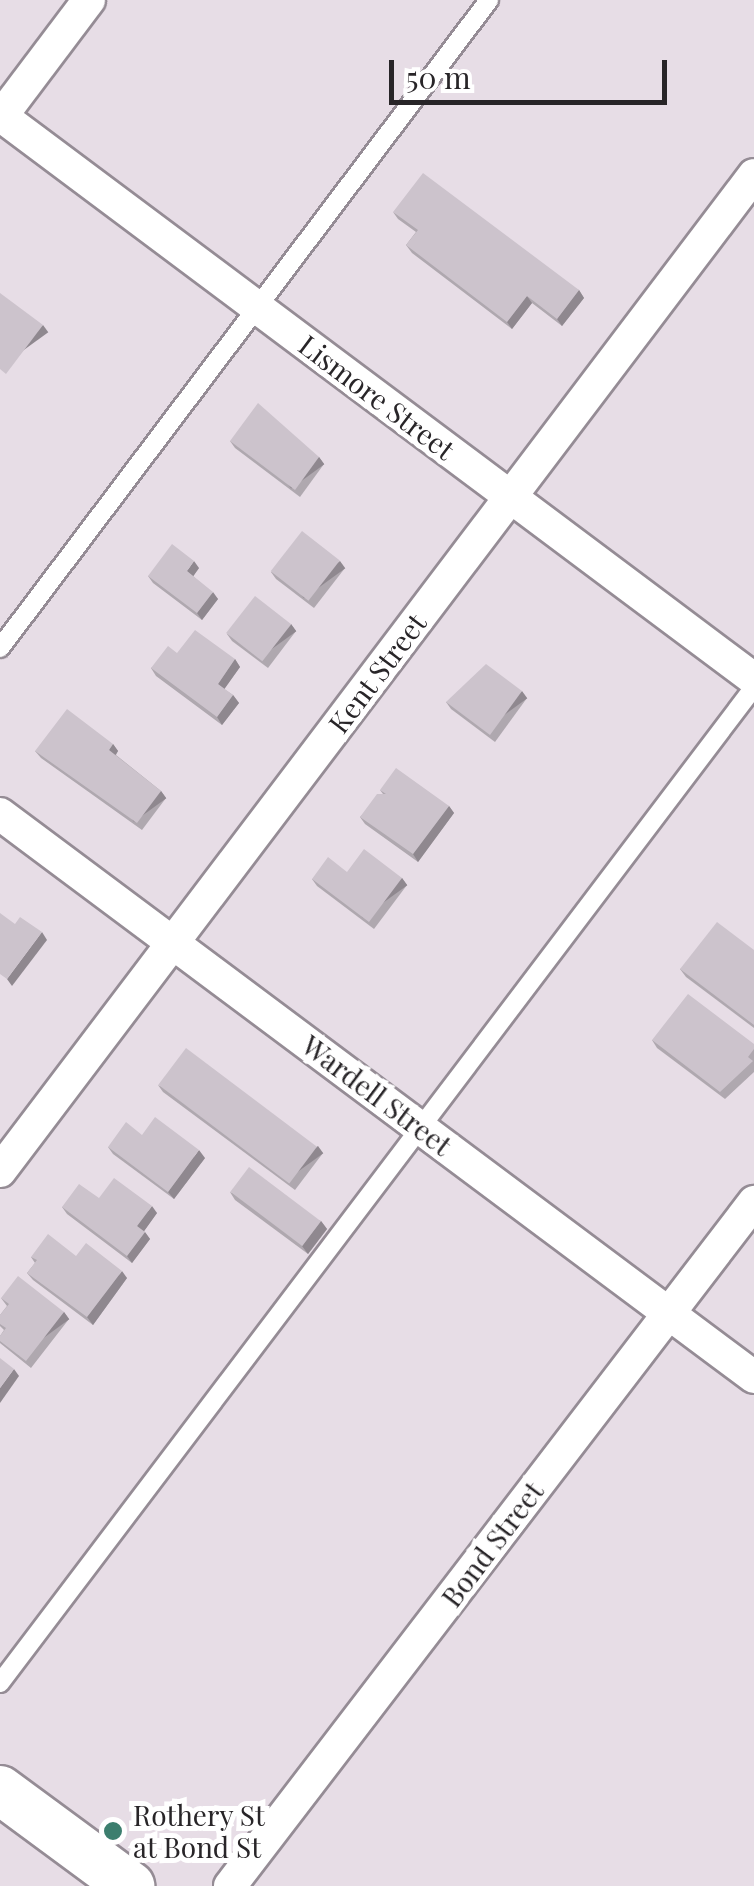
<!DOCTYPE html>
<html>
<head>
<meta charset="utf-8">
<style>
	body { margin:0 }
	#map { position:relative; width:754px; height:1886px; overflow:hidden; background:#e7dde6; font-family:"Playfair Display",serif }
	div>[style] { position:absolute }
	[style*='--x'] { left:calc(var(--x)*1px); top:calc(var(--y)*1px); width:calc(var(--w)*1px); rotate:calc(var(--a)*1deg) }
	.roads { filter:drop-shadow(2px 0 #958c95) drop-shadow(-2px 0 #958c95) drop-shadow(0 2px #958c95) drop-shadow(0 -2px #958c95) }
	.service>* { height:18px; margin:-9px; padding:0 9px; transform-origin:9px; border-radius:9px; background:#fff }
	.minor>* { height:32px; margin:-16px; padding:0 16px; transform-origin:16px; border-radius:16px; background:#fff }
	.secondary>* { height:48px; margin:-24px; padding:0 24px; transform-origin:24px; border-radius:24px; background:#fff }
	.wall>* { inset:0; background:#afa8af }
	.shaded-wall>* { inset:0; background:#8f888f; transform-origin:0 0 }
	.building>* { inset:0; background:#ccc3cc; transform-origin:0 0 }
	.dots>* { width:28px; height:28px; translate:-50% -50%; box-sizing:border-box; border:5px solid #fff; border-radius:50% }
	span { translate:-50% -50%; white-space:nowrap; text-align:center; line-height:1.15; -webkit-text-stroke:10px #fff; paint-order:stroke }
	.street-label { font-size:28px; color:#282528 }
	.poi-label { font-size:28px; color:#282528 }
	.left { translate:0 -50%; text-align:left }
	.scale { position:absolute; left:389px; top:60px; width:278px; height:45px; box-sizing:border-box; border:5px solid #282528; border-top:0; padding-left:12px; font-size:30px; line-height:35px; white-space:nowrap; color:#282528; -webkit-text-stroke:8px #fff; paint-order:stroke }
</style>
</head>
<body>
<div id="map">
	<div class="roads">
		<div class="service">
			<i style="--x:0;--y:648;--w:812;--a:-52.96"></i>
			<i style="--x:0;--y:1683;--w:1249;--a:-52.87"></i>
		</div>
		<div class="minor">
			<i style="--x:0;--y:115;--w:942;--a:36.8"></i>
			<i style="--x:0;--y:118;--w:148;--a:-53"></i>
			<i style="--x:0;--y:814;--w:941;--a:36.75"></i>
			<i style="--x:0;--y:1171;--w:1249;--a:-52.87"></i>
			<i style="--x:230;--y:1886;--w:862;--a:-52.54"></i>
		</div>
		<div class="secondary">
			<i style="--x:0;--y:1790;--w:162;--a:36.4"></i>
		</div>
	</div>
	<div class="wall">
		<i style="clip-path:polygon(393px 212px,579px 290px,584px 298px,562px 326px,532px 303px,512px 329px,412px 253px,406px 245px,416px 232px,398px 219px)"></i>
		<i style="clip-path:polygon(230px 441px,319px 457px,324px 464px,300px 497px,235px 448px)"></i>
		<i style="clip-path:polygon(199px 568px,193px 576px,218px 599px,202px 620px,153px 583px,148px 576px)"></i>
		<i style="clip-path:polygon(345px 568px,314px 608px,276px 579px,271px 572px)"></i>
		<i style="clip-path:polygon(291px 624px,296px 631px,268px 668px,232px 641px,227px 634px)"></i>
		<i style="clip-path:polygon(177px 653px,235px 659px,240px 667px,224px 689px,233px 695px,239px 703px,222px 725px,156px 676px,151px 668px)"></i>
		<i style="clip-path:polygon(527px 698px,495px 742px,451px 709px,446px 702px)"></i>
		<i style="clip-path:polygon(113px 744px,118px 751px,116px 755px,161px 791px,166px 798px,142px 830px,41px 758px,35px 751px)"></i>
		<i style="clip-path:polygon(380px 790px,449px 806px,454px 813px,418px 862px,365px 824px,360px 817px,383px 794px)"></i>
		<i style="clip-path:polygon(347px 872px,402px 878px,407px 885px,374px 929px,317px 886px,312px 879px)"></i>
		<i style="clip-path:polygon(754px 950px,754px 1028px,686px 977px,680px 969px)"></i>
		<i style="clip-path:polygon(652px 1040px,754px 1044px,754px 1072px,725px 1099px,657px 1048px)"></i>
		<i style="clip-path:polygon(158px 1085px,323px 1153px,295px 1190px,163px 1092px)"></i>
		<i style="clip-path:polygon(108px 1147px,205px 1158px,174px 1199px,113px 1154px)"></i>
		<i style="clip-path:polygon(230px 1192px,321px 1221px,327px 1229px,308px 1254px,235px 1200px)"></i>
		<i style="clip-path:polygon(99px 1198px,157px 1213px,144px 1231px,150px 1239px,132px 1263px,67px 1214px,62px 1207px)"></i>
		<i style="clip-path:polygon(76px 1256px,127px 1278px,93px 1325px,33px 1280px,27px 1273px,35px 1263px,31px 1257px)"></i>
		<i style="clip-path:polygon(1px 1298px,64px 1312px,69px 1319px,31px 1368px,0 1343px,0 1336px,4px 1330px,0 1326px,0 1315px,7px 1306px)"></i>
	</div>
	<div class="shaded-wall">
		<i style="clip-path:polygon(579px 290px,584px 298px,562px 326px,557px 319px)"></i>
		<i style="clip-path:polygon(527px 296px,532px 303px,512px 329px,507px 322px)"></i>
		<i style="left:43px;top:325px;width:9px;height:61px;rotate:54deg"></i>
		<i style="left:319px;top:457px;width:9px;height:41px;rotate:54deg"></i>
		<i style="clip-path:polygon(194px 561px,199px 568px,192px 578px,187px 571px)"></i>
		<i style="left:340px;top:561px;width:9px;height:51px;rotate:54deg"></i>
		<i style="clip-path:polygon(213px 592px,218px 599px,202px 620px,197px 613px)"></i>
		<i style="left:291px;top:624px;width:9px;height:46px;rotate:54deg"></i>
		<i style="clip-path:polygon(235px 659px,240px 667px,223px 691px,218px 684px)"></i>
		<i style="left:522px;top:691px;width:9px;height:54px;rotate:54deg"></i>
		<i style="clip-path:polygon(233px 695px,239px 703px,222px 725px,217px 717px)"></i>
		<i style="clip-path:polygon(113px 744px,118px 751px,114px 757px,109px 750px)"></i>
		<i style="left:161px;top:791px;width:9px;height:40px;rotate:54deg"></i>
		<i style="clip-path:polygon(449px 806px,454px 813px,418px 862px,413px 854px)"></i>
		<i style="left:402px;top:878px;width:9px;height:55px;rotate:54deg"></i>
		<i style="clip-path:polygon(42px 932px,47px 940px,12px 986px,7px 979px)"></i>
		<i style="left:318px;top:1146px;width:9px;height:46px;rotate:54deg"></i>
		<i style="clip-path:polygon(199px 1150px,205px 1158px,174px 1199px,168px 1192px)"></i>
		<i style="clip-path:polygon(152px 1206px,157px 1213px,142px 1234px,137px 1226px)"></i>
		<i style="clip-path:polygon(321px 1221px,327px 1229px,308px 1254px,302px 1246px)"></i>
		<i style="clip-path:polygon(145px 1232px,150px 1239px,132px 1263px,127px 1256px)"></i>
		<i style="clip-path:polygon(122px 1271px,127px 1278px,93px 1325px,87px 1317px)"></i>
		<i style="left:64px;top:1312px;width:9px;height:62px;rotate:54deg"></i>
		<i style="clip-path:polygon(14px 1369px,19px 1376px,0 1403px,0 1388px)"></i>
	</div>
	<div class="building">
		<i style="clip-path:polygon(423px 173px,579px 290px,557px 319px,527px 296px,507px 322px,406px 245px,418px 230px,393px 212px)"></i>
		<i style="clip-path:polygon(0 293px,43px 325px,6px 374px,0 369px)"></i>
		<i style="clip-path:polygon(258px 403px,319px 457px,295px 490px,230px 441px)"></i>
		<i style="left:302px;top:531px;width:48px;height:51px;rotate:38deg"></i>
		<i style="clip-path:polygon(172px 544px,194px 561px,187px 571px,213px 592px,197px 613px,148px 576px)"></i>
		<i style="left:255px;top:596px;width:46px;height:47px;rotate:38deg"></i>
		<i style="clip-path:polygon(195px 630px,235px 659px,218px 684px,233px 695px,217px 717px,151px 668px,168px 646px,177px 653px)"></i>
		<i style="clip-path:polygon(486px 664px,522px 691px,490px 735px,446px 702px)"></i>
		<i style="clip-path:polygon(67px 709px,113px 744px,109px 750px,161px 791px,137px 823px,35px 751px)"></i>
		<i style="clip-path:polygon(396px 768px,449px 806px,413px 854px,360px 817px,377px 794px,386px 794px,380px 790px)"></i>
		<i style="clip-path:polygon(364px 849px,402px 878px,369px 922px,312px 879px,328px 857px,347px 872px)"></i>
		<i style="clip-path:polygon(0 913px,15px 924px,20px 917px,42px 932px,7px 979px,0 974px)"></i>
		<i style="clip-path:polygon(717px 922px,754px 950px,754px 1025px,680px 969px)"></i>
		<i style="clip-path:polygon(688px 994px,754px 1044px,754px 1049px,748px 1057px,753px 1061px,720px 1092px,652px 1040px)"></i>
		<i style="left:186px;top:1048px;width:164px;height:46px;rotate:37deg"></i>
		<i style="clip-path:polygon(155px 1117px,199px 1150px,168px 1192px,108px 1147px,126px 1122px,142px 1135px)"></i>
		<i style="left:249px;top:1167px;width:90px;height:31px;rotate:37deg"></i>
		<i style="clip-path:polygon(114px 1178px,152px 1206px,137px 1226px,145px 1232px,127px 1256px,62px 1207px,79px 1184px,99px 1198px)"></i>
		<i style="clip-path:polygon(48px 1234px,76px 1256px,86px 1243px,122px 1271px,87px 1317px,27px 1273px,37px 1260px,31px 1257px)"></i>
		<i style="clip-path:polygon(18px 1276px,64px 1312px,26px 1361px,0 1341px,0 1336px,6px 1328px,0 1324px,0 1315px,9px 1304px,1px 1298px)"></i>
		<i style="clip-path:polygon(0 1358px,14px 1369px,0 1388px)"></i>
	</div>
	<div class="dots">
		<i style="left:113px;top:1831px;background:#3c7e6e"></i>
	</div>
	<div class="street-label">
		<span style="left:377px;top:397px;rotate:37deg">Lismore Street</span>
		<span style="left:377px;top:673px;rotate:-53deg">Kent Street</span>
		<span style="left:377px;top:1095px;rotate:37deg">Wardell Street</span>
		<span style="left:492px;top:1544px;rotate:-53deg">Bond Street</span>
	</div>
	<div class="poi-label">
		<span class="left" style="left:133px;top:1831px">Rothery St<br>at Bond St</span>
	</div>
	<div class="scale">50 m</div>
</div>
</body>
</html>
